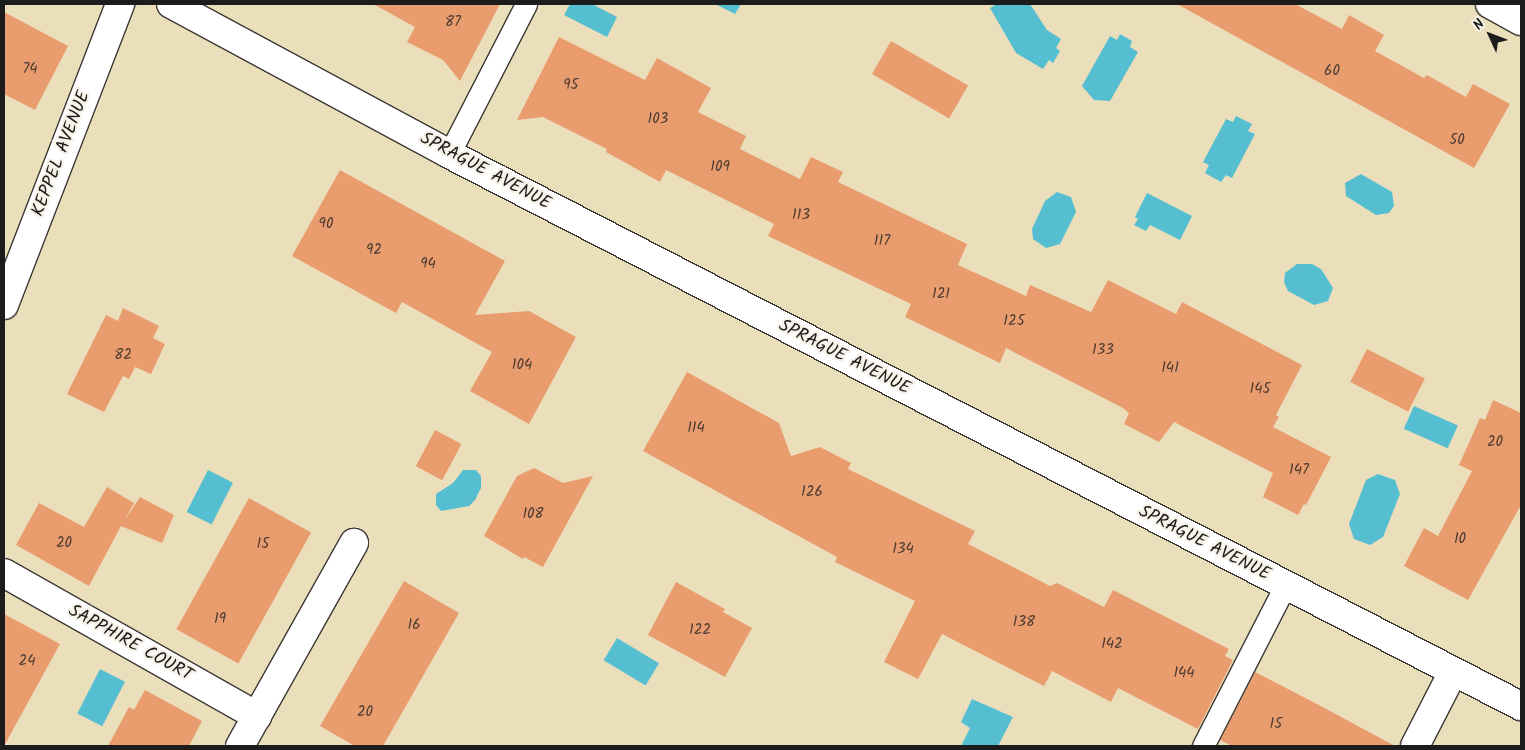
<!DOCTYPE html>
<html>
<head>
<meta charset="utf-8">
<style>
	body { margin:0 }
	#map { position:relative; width:1525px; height:750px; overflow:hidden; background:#ebdebb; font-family:Kalam,sans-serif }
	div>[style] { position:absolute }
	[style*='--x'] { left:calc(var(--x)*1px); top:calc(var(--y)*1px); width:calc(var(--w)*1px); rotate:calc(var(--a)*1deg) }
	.water>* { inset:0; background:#55bfd1; transform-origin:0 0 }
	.building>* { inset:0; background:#e99d6f; transform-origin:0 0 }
	.roads { filter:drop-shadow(1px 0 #3b3934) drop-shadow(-1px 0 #3b3934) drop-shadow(0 1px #3b3934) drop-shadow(0 -1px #3b3934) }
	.lane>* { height:21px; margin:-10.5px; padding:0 10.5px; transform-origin:10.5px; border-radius:10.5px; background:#fff }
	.street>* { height:28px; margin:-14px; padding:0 14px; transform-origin:14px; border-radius:14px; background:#fff }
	span { translate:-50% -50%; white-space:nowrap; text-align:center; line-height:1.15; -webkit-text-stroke:4.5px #f7f3e8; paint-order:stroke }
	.number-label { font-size:15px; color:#4f3c31 }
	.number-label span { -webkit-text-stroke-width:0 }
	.street-label { font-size:18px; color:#1c1c1c }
	.frame { position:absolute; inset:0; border:5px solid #1c1c1c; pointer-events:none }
	.north { position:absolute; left:1465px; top:10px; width:50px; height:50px; -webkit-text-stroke:4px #f7f3e8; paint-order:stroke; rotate:313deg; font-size:14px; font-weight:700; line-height:20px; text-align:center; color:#1c1c1c }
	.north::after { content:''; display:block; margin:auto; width:18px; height:22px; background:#1c1c1c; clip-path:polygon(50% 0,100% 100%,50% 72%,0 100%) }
</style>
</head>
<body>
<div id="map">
	<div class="water">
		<i style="clip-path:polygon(570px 4px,592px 4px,617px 17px,607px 37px,564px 15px)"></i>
		<i style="clip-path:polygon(715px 4px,741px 4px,735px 14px)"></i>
		<i style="clip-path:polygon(997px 4px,1030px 4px,1047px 30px,1061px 39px,1056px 48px,1060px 51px,1053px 63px,1049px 60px,1043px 69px,1016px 53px,990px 8px)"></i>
		<i style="clip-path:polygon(1120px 34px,1132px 41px,1130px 47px,1138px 52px,1110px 101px,1094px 100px,1082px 86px,1110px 36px,1117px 40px)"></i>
		<i style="clip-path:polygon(1236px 116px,1252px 124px,1248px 131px,1255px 134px,1232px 178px,1226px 175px,1221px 182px,1205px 173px,1209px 165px,1203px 162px,1226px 119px,1233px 122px)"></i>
		<i style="clip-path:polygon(1361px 174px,1392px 192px,1394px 206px,1389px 213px,1376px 215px,1346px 196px,1345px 183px)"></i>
		<i style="clip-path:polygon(1057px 192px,1071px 197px,1076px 212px,1060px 244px,1046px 248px,1033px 239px,1032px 229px,1045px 201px)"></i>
		<i style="clip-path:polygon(1147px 193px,1192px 216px,1180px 240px,1150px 225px,1146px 231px,1134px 225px,1138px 219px,1135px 217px)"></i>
		<i style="clip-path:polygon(1297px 264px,1312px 264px,1321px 269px,1333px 288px,1328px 301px,1314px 305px,1288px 291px,1284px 282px,1285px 273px)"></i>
		<i style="left:1414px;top:406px;width:48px;height:25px;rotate:24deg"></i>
		<i style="left:208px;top:470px;width:28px;height:47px;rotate:27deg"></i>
		<i style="clip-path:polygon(463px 470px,476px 470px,481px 476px,481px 488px,475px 500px,469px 506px,441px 511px,436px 505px,436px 494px,453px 483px)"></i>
		<i style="clip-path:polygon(1378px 474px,1395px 480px,1400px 494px,1383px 537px,1370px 545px,1354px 539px,1349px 524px,1366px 480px)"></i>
		<i style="left:617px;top:638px;width:49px;height:26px;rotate:31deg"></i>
		<i style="left:100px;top:669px;width:28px;height:50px;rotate:27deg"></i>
		<i style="clip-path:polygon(972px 699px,1013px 717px,998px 746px,961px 746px,970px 728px,961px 722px)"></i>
	</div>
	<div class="building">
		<i style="clip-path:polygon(373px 4px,500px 4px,460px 81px,443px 60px,407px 42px,415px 27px)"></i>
		<i style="clip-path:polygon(1177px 4px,1295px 4px,1342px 29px,1349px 15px,1384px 35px,1375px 51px,1424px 78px,1427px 75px,1466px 97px,1473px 84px,1510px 104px,1474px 168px)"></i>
		<i style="clip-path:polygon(4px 12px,68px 46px,35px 110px,4px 94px)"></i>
		<i style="clip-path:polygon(559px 37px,645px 80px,657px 58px,711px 88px,698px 112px,746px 136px,740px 149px,800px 179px,811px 157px,843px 172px,838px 182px,967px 244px,958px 265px,1026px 296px,1030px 285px,1091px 312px,1108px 280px,1176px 314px,1182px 302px,1302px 365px,1276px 415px,1279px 417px,1273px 427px,1331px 457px,1306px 505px,1304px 504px,1298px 515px,1263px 497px,1273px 473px,1174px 422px,1159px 442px,1124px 424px,1129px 413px,1123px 408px,1006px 348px,1000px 363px,905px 317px,911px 304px,768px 236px,774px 224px,666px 170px,660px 182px,606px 152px,607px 149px,543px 117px,517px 120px)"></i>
		<i style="left:891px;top:41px;width:89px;height:38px;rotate:30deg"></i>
		<i style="clip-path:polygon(340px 170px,505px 261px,475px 315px,529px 311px,576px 337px,529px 424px,470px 391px,492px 352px,402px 302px,396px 313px,292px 256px)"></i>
		<i style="clip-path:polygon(123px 308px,159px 326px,153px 338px,165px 344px,151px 374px,135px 367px,129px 379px,123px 376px,104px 412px,67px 394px,106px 315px,118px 321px)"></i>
		<i style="left:1367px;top:349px;width:65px;height:37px;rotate:27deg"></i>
		<i style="clip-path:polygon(687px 372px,779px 423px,791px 456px,820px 447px,851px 463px,848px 469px,975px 531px,968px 544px,1050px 586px,1057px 583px,1104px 607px,1113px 590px,1229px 649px,1225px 656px,1233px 660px,1198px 729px,1118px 688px,1111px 702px,1052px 671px,1044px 686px,942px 634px,918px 679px,884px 662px,915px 601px,835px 562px,837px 557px,643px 451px)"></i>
		<i style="clip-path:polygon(1493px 400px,1521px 413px,1521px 505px,1468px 600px,1404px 566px,1424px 528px,1438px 536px,1472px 471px,1459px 465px,1480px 418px,1485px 420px)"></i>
		<i style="left:435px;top:430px;width:30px;height:41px;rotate:28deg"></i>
		<i style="clip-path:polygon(534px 468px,563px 483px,593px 476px,543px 567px,524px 557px,523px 559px,484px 536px,517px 476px)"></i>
		<i style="clip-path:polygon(107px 487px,134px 503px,124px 521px,140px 497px,174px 515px,162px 543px,121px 526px,89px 586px,16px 545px,39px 503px,84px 527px)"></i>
		<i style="left:249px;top:498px;width:71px;height:150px;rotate:29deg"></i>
		<i style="clip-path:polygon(404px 581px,459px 613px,383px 746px,355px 746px,320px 726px)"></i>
		<i style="clip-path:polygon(676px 582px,725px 609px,723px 612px,752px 628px,725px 677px,648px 635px)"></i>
		<i style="clip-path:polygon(4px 614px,60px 644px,4px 746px)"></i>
		<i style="clip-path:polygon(1255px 672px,1317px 704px,1395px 746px,1232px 746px,1220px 740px)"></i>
		<i style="clip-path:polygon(145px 690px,202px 721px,189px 746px,108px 746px,129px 707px,134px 710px)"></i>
	</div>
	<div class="roads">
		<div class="lane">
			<i style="--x:449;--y:154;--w:169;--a:-62.8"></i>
			<i style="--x:1203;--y:746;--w:180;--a:-62.9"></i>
		</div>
		<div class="street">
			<i style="--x:171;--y:4;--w:316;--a:28.3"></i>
			<i style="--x:449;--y:154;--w:1206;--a:27.25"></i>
			<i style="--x:1490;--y:4;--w:35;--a:29"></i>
			<i style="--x:4;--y:305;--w:323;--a:-68.9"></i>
			<i style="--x:4;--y:573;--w:291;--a:29.5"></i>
			<i style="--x:240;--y:746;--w:233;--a:-60.7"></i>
			<i style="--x:1415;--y:746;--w:83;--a:-62.8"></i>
		</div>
	</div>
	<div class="number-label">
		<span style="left:453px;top:23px">87</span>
		<span style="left:30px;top:70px">74</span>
		<span style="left:1332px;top:72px">60</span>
		<span style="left:571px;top:86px">95</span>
		<span style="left:658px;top:120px">103</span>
		<span style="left:1457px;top:141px">50</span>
		<span style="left:720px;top:168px">109</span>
		<span style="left:801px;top:216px">113</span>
		<span style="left:326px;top:225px">90</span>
		<span style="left:882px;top:242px">117</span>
		<span style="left:374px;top:251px">92</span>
		<span style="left:428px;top:265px">94</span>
		<span style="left:941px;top:295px">121</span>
		<span style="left:1014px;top:322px">125</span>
		<span style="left:1103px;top:351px">133</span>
		<span style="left:123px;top:356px">82</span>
		<span style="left:522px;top:366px">104</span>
		<span style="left:1170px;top:369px">141</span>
		<span style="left:1260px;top:390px">145</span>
		<span style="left:696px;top:429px">114</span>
		<span style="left:1495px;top:443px">20</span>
		<span style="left:1299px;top:471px">147</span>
		<span style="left:812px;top:493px">126</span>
		<span style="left:533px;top:515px">108</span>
		<span style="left:1460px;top:540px">10</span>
		<span style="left:64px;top:544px">20</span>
		<span style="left:263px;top:545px">15</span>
		<span style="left:903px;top:550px">134</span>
		<span style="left:220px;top:620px">19</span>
		<span style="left:1024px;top:623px">138</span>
		<span style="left:414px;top:626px">16</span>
		<span style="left:700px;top:631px">122</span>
		<span style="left:1112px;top:645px">142</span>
		<span style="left:27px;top:662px">24</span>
		<span style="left:1184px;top:674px">144</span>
		<span style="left:365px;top:713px">20</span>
		<span style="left:1276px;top:725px">15</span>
	</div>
	<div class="street-label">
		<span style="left:62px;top:154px;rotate:-69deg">KEPPEL AVENUE</span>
		<span style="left:485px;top:172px;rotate:28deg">SPRAGUE AVENUE</span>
		<span style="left:844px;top:358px;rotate:27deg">SPRAGUE AVENUE</span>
		<span style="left:1204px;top:544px;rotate:27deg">SPRAGUE AVENUE</span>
		<span style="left:130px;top:644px;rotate:29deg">SAPPHIRE COURT</span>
	</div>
	<div class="frame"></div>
	<div class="north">N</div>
</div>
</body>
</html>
